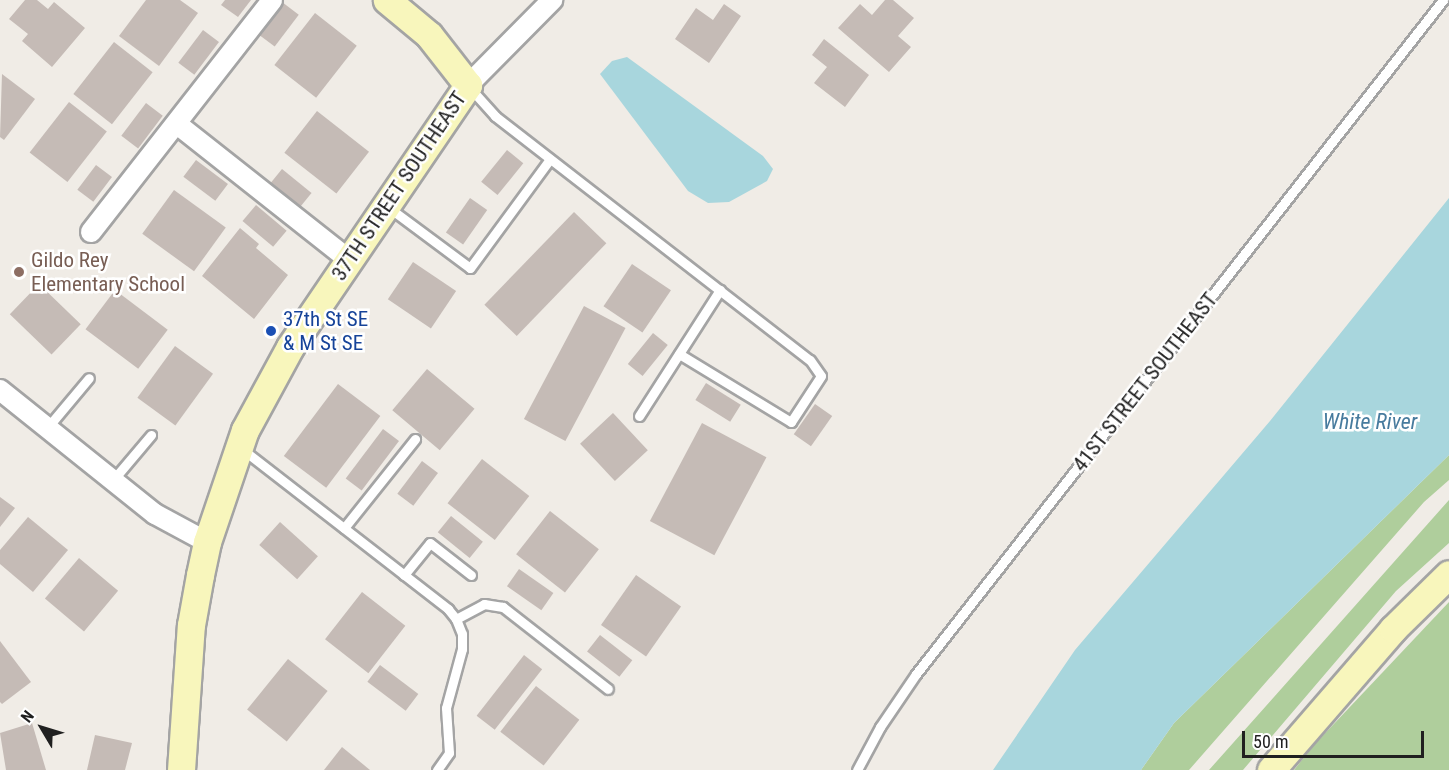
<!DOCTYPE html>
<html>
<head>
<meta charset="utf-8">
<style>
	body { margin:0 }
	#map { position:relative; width:1449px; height:770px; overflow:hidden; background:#f0ece6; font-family:"Roboto Condensed",sans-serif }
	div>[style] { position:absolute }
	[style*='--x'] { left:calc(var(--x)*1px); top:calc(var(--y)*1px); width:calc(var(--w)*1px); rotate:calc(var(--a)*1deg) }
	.forest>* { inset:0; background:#afce9c }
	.water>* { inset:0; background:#a8d6dd }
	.building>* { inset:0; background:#c5bbb6; transform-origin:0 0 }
	.roads { filter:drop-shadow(2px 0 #a4a4a4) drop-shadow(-2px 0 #a4a4a4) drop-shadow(0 2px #a4a4a4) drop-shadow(0 -2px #a4a4a4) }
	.lane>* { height:9px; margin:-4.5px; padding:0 4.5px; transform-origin:4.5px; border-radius:4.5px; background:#fff }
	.street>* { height:20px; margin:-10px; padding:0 10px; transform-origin:10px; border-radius:10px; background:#fff }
	.secondary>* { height:27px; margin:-13.5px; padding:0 13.5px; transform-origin:13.5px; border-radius:13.5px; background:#f8f6bc }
	.dots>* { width:16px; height:16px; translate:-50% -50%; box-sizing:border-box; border:3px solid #fff; border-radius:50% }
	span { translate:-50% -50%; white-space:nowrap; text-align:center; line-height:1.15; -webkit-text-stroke:5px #fff; paint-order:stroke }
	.street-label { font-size:21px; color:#202020 }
	.education-label { font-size:21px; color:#785e54 }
	.left { translate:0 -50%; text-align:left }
	.transit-label { font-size:21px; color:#164399 }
	.water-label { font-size:22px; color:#477b9e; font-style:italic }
	.north { position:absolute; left:12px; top:698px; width:60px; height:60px; -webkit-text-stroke:4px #fff; paint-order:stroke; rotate:308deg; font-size:16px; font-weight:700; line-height:24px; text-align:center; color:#202020 }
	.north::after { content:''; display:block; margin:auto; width:21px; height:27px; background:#202020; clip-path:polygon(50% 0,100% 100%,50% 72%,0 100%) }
	.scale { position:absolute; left:1242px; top:731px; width:182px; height:27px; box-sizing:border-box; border:3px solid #202020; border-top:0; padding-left:8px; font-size:18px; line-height:21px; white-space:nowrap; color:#202020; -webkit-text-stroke:4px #fff; paint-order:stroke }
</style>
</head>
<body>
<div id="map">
	<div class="forest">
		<i style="clip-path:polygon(1449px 455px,1449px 480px,1424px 502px,1189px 770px,1141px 770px,1174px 723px)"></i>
		<i style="clip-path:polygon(1449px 500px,1449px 543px,1396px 591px,1243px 770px,1209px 770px)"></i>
		<i style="clip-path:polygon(1449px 602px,1449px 770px,1294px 770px,1314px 745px)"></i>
	</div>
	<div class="water">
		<i style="clip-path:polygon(627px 57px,763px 156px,773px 169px,767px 181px,729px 202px,708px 203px,688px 191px,600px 74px,612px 61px)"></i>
		<i style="clip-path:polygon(1449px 198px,1449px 455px,1174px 723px,1141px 770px,993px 770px,1075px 650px,1270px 421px)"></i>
	</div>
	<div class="building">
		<i style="clip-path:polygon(25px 0,37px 0,48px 9px,54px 2px,85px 28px,52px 67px,22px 41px,28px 34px,9px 19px)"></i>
		<i style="clip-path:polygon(146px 0,180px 0,198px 13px,159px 66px,119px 36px)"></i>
		<i style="clip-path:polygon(225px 0,251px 0,238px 17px,221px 5px)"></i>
		<i style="clip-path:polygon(885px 0,893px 0,914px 18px,898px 36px,911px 47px,889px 72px,838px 28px,860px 4px,872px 15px)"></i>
		<i style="left:282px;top:2px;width:21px;height:40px;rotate:37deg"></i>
		<i style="clip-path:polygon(724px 4px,741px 16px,709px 63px,675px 39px,696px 8px,713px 20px)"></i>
		<i style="left:315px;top:13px;width:53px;height:66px;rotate:38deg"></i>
		<i style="left:203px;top:30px;width:20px;height:41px;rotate:37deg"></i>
		<i style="clip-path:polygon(824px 39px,869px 75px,845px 107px,814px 83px,827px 67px,812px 55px)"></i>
		<i style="left:114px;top:42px;width:49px;height:66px;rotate:38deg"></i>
		<i style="clip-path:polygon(2px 74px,35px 99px,4px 140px,0 137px)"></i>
		<i style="left:69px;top:102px;width:48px;height:64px;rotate:38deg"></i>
		<i style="left:146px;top:103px;width:21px;height:41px;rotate:37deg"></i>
		<i style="left:317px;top:111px;width:66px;height:53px;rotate:38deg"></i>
		<i style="left:507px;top:150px;width:21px;height:41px;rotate:39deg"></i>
		<i style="left:196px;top:160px;width:40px;height:21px;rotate:37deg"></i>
		<i style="left:96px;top:165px;width:20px;height:31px;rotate:37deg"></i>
		<i style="left:282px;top:169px;width:38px;height:21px;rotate:39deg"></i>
		<i style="left:174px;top:190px;width:64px;height:54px;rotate:36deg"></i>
		<i style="left:470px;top:198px;width:21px;height:42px;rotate:35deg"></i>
		<i style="left:256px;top:205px;width:40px;height:21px;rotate:40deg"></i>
		<i style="left:574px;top:212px;width:45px;height:129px;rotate:44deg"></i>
		<i style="clip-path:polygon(240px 228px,259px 244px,256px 248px,288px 275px,254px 319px,202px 276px)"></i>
		<i style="left:413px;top:262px;width:52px;height:45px;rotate:34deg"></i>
		<i style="left:632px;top:264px;width:47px;height:51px;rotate:34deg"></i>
		<i style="left:39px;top:284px;width:58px;height:42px;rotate:44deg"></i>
		<i style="left:115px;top:290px;width:66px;height:49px;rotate:37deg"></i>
		<i style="left:584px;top:306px;width:47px;height:128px;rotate:28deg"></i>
		<i style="left:653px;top:333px;width:19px;height:40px;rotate:39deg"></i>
		<i style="left:175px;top:346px;width:47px;height:64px;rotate:36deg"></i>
		<i style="left:427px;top:369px;width:62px;height:54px;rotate:40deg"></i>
		<i style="left:706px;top:383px;width:41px;height:20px;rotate:32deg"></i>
		<i style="left:338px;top:384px;width:53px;height:90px;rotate:37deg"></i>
		<i style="left:815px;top:404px;width:21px;height:37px;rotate:35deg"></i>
		<i style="left:613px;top:413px;width:51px;height:45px;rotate:47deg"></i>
		<i style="left:702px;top:423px;width:73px;height:111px;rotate:28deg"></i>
		<i style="left:383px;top:429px;width:20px;height:62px;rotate:37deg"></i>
		<i style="left:482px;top:459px;width:60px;height:56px;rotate:38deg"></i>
		<i style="left:422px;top:461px;width:20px;height:41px;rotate:37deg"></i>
		<i style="clip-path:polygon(0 497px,15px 508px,0 527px)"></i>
		<i style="left:550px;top:511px;width:62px;height:55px;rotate:38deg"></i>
		<i style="left:451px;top:516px;width:41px;height:21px;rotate:39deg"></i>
		<i style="clip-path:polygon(28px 517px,68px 550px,33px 592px,0 564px,0 550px)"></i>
		<i style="left:280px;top:522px;width:51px;height:31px;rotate:42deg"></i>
		<i style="left:79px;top:558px;width:51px;height:53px;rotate:40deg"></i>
		<i style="left:519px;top:569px;width:42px;height:21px;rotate:35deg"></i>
		<i style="left:636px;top:575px;width:55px;height:61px;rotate:35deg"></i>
		<i style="left:362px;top:592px;width:55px;height:60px;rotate:38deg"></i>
		<i style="left:600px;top:635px;width:41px;height:21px;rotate:38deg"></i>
		<i style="clip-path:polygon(0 641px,31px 682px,2px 704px,0 702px)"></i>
		<i style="left:524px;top:655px;width:23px;height:77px;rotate:38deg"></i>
		<i style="left:288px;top:659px;width:51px;height:65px;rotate:39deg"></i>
		<i style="left:380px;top:665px;width:48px;height:21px;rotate:37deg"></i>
		<i style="left:536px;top:686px;width:55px;height:58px;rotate:38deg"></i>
		<i style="clip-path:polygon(32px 723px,46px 770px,6px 770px,0 733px)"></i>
		<i style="clip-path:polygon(95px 735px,132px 743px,125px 770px,87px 770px)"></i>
		<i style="clip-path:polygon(342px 747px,370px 770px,324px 770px)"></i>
	</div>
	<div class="roads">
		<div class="lane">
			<i style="--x:470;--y:88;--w:38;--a:48"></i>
			<i style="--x:495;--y:116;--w:398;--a:37.8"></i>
			<i style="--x:810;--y:360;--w:19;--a:55"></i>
			<i style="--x:821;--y:376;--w:55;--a:123.1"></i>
			<i style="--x:791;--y:422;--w:131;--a:-148.7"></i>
			<i style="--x:388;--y:207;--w:102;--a:36.6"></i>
			<i style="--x:470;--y:268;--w:135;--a:-53.7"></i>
			<i style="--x:639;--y:416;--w:150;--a:-57.3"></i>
			<i style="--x:47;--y:428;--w:65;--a:-50"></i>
			<i style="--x:242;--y:449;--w:261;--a:37.8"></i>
			<i style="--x:448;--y:609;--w:13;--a:51"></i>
			<i style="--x:456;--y:619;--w:16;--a:68"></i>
			<i style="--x:462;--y:634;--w:15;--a:90"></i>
			<i style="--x:462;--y:649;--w:61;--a:105.2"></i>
			<i style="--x:446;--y:708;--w:45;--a:86.2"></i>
			<i style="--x:449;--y:753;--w:21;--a:125"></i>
			<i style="--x:113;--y:480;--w:59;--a:-49.8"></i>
			<i style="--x:344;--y:528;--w:114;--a:-51.4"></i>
			<i style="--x:404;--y:575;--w:41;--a:-50.9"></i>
			<i style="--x:430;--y:543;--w:52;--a:38"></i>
			<i style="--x:456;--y:619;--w:32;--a:-28"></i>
			<i style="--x:484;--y:604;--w:19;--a:9"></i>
			<i style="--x:503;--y:607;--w:133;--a:38"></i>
			<i style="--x:857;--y:770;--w:49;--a:-61.9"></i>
			<i style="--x:880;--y:727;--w:64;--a:-55.8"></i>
			<i style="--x:916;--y:674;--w:856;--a:-51.98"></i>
		</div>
		<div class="street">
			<i style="--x:468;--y:85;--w:120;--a:-45.3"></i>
			<i style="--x:177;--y:124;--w:218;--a:38.3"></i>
			<i style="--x:91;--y:232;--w:294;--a:-52"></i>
			<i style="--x:0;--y:390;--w:198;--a:38.7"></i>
			<i style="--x:155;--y:514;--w:59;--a:28.3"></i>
		</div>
		<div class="secondary">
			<i style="--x:181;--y:770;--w:145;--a:-86.1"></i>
			<i style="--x:191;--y:625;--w:51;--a:-79.8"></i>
			<i style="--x:200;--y:575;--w:34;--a:-78"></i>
			<i style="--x:207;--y:542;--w:118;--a:-71.3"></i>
			<i style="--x:245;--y:430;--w:94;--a:-61.5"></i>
			<i style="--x:290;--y:347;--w:317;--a:-55.8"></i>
			<i style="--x:468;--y:85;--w:63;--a:-128"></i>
			<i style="--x:429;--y:35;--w:55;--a:-140.2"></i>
			<i style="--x:1271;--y:770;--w:186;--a:-49.1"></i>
			<i style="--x:1393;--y:629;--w:78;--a:-44.5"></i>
		</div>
	</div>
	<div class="dots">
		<i style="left:19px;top:272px;background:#8d6e63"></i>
		<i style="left:271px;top:331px;background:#1a4fb4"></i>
	</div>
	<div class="street-label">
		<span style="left:399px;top:186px;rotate:-56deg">37TH STREET SOUTHEAST</span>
		<span style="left:1145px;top:382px;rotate:-52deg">41ST STREET SOUTHEAST</span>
	</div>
	<div class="education-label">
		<span class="left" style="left:31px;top:272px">Gildo Rey<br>Elementary School</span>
	</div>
	<div class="transit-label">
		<span class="left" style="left:283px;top:331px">37th St SE<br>&amp; M St SE</span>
	</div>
	<div class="water-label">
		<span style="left:1370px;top:422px">White River</span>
	</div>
	<div class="north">N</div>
	<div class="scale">50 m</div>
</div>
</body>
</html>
